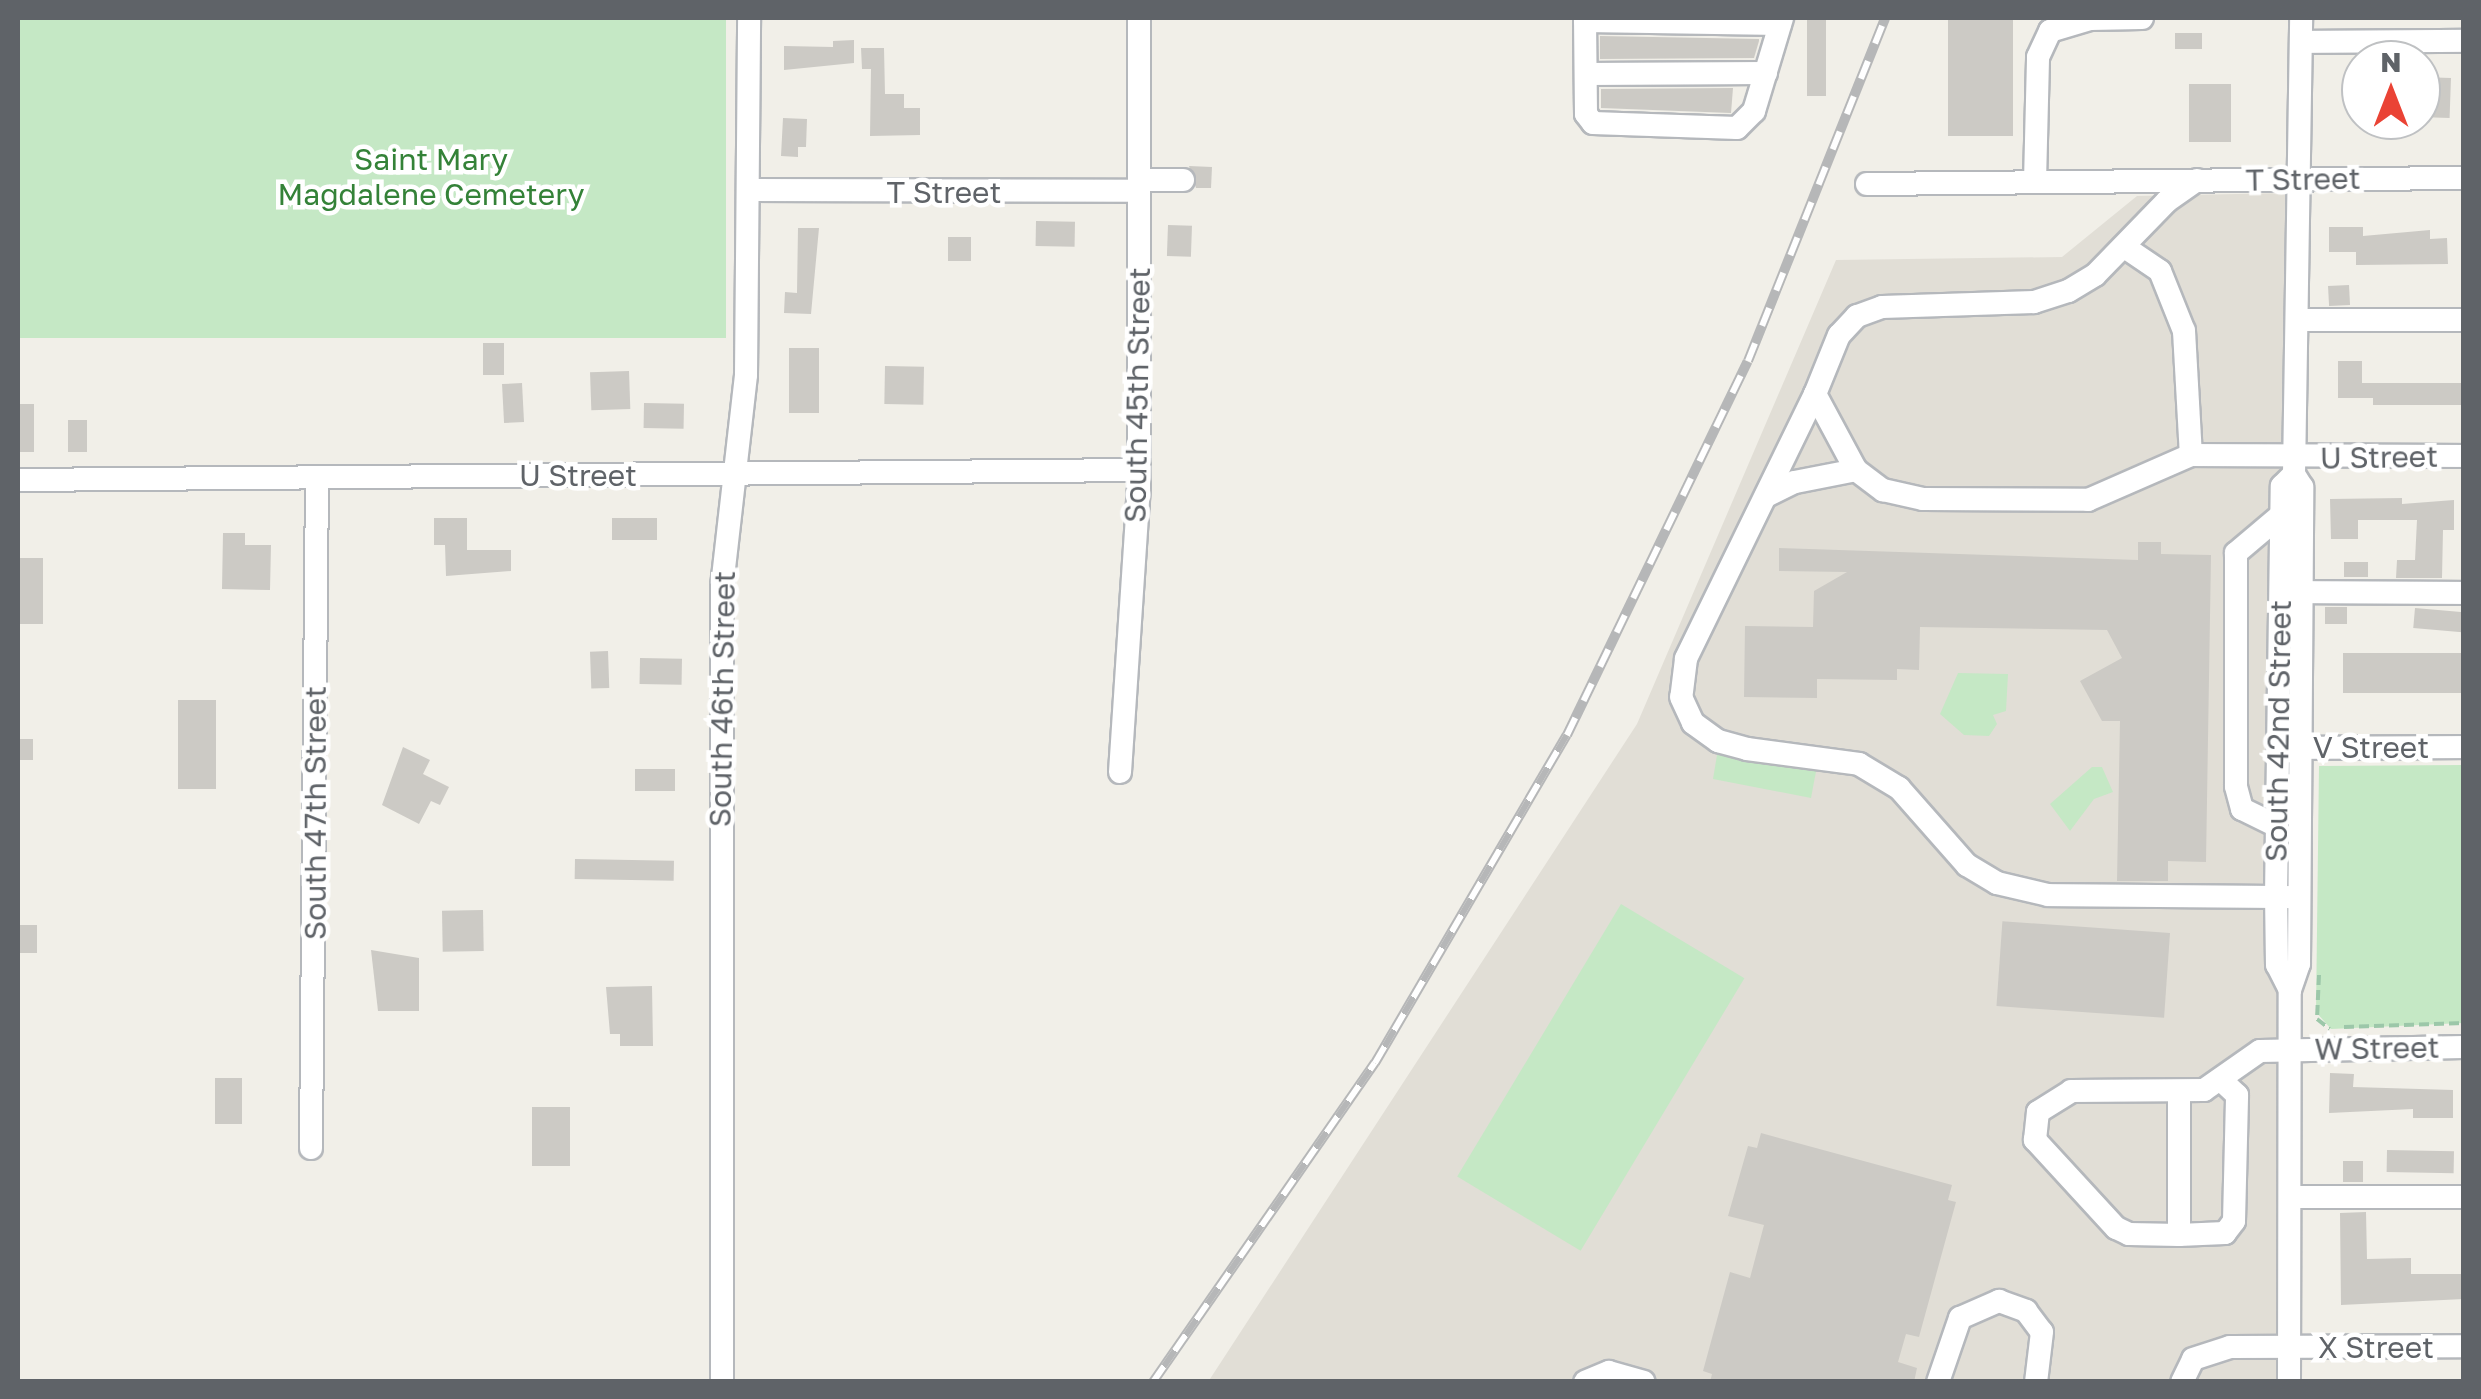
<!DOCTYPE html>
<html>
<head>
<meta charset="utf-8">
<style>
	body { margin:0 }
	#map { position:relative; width:2481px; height:1399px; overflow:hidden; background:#f1efe8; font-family:"Golos Text",sans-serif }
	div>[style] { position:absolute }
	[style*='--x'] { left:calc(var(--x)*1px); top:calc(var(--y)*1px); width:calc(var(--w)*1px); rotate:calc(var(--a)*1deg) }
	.education>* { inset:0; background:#e1ded6 }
	.green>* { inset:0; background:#c5e8c5; transform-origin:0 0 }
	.building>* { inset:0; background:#cccac5; transform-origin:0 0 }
	.path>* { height:4px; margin-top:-2px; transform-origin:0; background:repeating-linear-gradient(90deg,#9cc7a9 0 10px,transparent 0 15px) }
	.roads { filter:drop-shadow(2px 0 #b5b8bc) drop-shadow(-2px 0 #b5b8bc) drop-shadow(0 2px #b5b8bc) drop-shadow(0 -2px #b5b8bc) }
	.minor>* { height:22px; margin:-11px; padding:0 11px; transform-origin:11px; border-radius:11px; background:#fff }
	.rail>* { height:10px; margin-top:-5px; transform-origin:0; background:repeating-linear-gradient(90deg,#fff 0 19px,#b6b7b8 0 38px); box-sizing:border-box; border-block:2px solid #b6b7b8 }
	span { translate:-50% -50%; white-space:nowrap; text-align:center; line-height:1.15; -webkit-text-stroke:9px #fff; paint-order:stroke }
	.park-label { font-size:30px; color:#348238 }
	.street-label { font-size:30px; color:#5f6368 }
	.frame { position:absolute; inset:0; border:20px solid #5f6368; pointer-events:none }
	.north { position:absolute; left:2341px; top:40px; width:100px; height:100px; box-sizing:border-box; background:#fff; border:2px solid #bfc1c3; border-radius:50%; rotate:0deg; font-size:28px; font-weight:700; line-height:40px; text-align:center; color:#5f6368 }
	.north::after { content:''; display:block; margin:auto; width:35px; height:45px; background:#ea4335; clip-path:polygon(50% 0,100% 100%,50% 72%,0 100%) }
</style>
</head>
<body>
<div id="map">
	<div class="education">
		<i style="clip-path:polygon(2287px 193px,2284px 1381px,1208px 1382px,1637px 724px,1836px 260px,2062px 257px,2137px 196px)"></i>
	</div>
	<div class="green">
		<i style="left:18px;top:18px;width:708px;height:320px"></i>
		<i style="clip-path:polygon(1958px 673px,2008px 674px,2006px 711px,1993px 715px,1997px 724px,1989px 736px,1964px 735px,1940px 714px)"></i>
		<i style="clip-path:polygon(1718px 749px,1818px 761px,1811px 798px,1713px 779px)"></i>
		<i style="clip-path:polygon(2463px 765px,2463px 1023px,2331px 1029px,2316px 1012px,2319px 766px)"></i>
		<i style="clip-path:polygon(2092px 767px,2102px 767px,2113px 792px,2094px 799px,2070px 831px,2050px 804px)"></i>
		<i style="left:1621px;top:904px;width:144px;height:318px;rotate:31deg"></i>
	</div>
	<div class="building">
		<i style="left:1807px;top:18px;width:19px;height:78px"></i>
		<i style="left:1948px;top:18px;width:65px;height:118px"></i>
		<i style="left:2175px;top:33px;width:27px;height:16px"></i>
		<i style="clip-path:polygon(1600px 36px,1759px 39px,1759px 41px,1754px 58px,1600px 59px)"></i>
		<i style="clip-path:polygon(854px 40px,854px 63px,784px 70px,784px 46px,833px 47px,833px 41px)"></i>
		<i style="clip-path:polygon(861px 48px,884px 48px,885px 94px,904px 94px,904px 108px,920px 108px,920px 135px,870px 136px,871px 69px,862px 69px)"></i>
		<i style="left:2421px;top:77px;width:30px;height:40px;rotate:2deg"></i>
		<i style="left:2189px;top:84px;width:42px;height:58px"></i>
		<i style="clip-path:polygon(1733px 88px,1731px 113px,1601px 108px,1601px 89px)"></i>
		<i style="clip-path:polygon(783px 118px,807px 119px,806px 147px,798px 147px,798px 157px,781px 156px)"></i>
		<i style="clip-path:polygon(1189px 166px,1212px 167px,1211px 188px,1196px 188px)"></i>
		<i style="left:1036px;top:221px;width:39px;height:25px;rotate:1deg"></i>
		<i style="left:1168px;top:225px;width:24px;height:31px;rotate:2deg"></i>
		<i style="clip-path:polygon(2329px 227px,2363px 227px,2363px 236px,2430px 230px,2430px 239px,2447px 238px,2448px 264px,2356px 265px,2356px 252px,2329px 252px)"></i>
		<i style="clip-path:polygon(798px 228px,819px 228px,811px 314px,784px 313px,785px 292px,797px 293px)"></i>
		<i style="left:948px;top:237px;width:23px;height:24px"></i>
		<i style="left:2349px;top:285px;width:20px;height:21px;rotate:87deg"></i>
		<i style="left:483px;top:343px;width:21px;height:32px"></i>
		<i style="left:789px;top:348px;width:30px;height:65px"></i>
		<i style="clip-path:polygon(2338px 361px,2362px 361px,2362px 383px,2464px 383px,2464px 405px,2373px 405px,2373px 398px,2338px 398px)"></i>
		<i style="left:885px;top:366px;width:39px;height:38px;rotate:1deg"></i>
		<i style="left:629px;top:371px;width:38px;height:39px;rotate:88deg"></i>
		<i style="left:522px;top:383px;width:39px;height:20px;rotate:87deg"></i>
		<i style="left:644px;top:403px;width:40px;height:25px;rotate:1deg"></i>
		<i style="left:18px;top:404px;width:16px;height:48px"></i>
		<i style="left:68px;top:420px;width:19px;height:32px"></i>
		<i style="clip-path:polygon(2402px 498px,2402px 504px,2454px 500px,2454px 530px,2443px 530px,2442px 578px,2396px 578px,2397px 560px,2415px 560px,2417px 520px,2358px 520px,2358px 539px,2331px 539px,2330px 499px)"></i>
		<i style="clip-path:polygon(434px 518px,467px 518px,467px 550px,511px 550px,511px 571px,446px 576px,445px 545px,434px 545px)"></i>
		<i style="left:657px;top:518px;width:22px;height:45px;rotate:90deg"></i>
		<i style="clip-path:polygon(223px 533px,245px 533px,245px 545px,271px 545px,270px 590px,222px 589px)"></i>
		<i style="clip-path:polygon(2138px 542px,2161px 542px,2161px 554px,2211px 555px,2206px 862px,2168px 861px,2168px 881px,2117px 881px,2120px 721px,2102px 721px,2080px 681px,2122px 658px,2107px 630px,1920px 627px,1919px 670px,1897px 669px,1897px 680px,1817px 679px,1817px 698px,1744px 697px,1745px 626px,1813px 627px,1814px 591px,1847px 572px,1779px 571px,1779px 548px,2138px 560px)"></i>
		<i style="left:18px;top:558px;width:25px;height:66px"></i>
		<i style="left:2344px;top:562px;width:24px;height:15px"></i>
		<i style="left:2325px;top:607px;width:22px;height:17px"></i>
		<i style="left:2415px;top:608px;width:49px;height:20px;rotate:5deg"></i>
		<i style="left:608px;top:651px;width:37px;height:18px;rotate:88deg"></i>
		<i style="left:2464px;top:653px;width:40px;height:121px;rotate:90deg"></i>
		<i style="left:640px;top:658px;width:42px;height:26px;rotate:1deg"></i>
		<i style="left:178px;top:700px;width:38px;height:89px"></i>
		<i style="left:18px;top:739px;width:15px;height:21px"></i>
		<i style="clip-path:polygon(403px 747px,430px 760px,423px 774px,449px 787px,440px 805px,431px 801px,419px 824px,382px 805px)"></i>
		<i style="left:635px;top:769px;width:40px;height:22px"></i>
		<i style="left:575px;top:859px;width:99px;height:20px;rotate:1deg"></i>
		<i style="left:483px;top:910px;width:41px;height:41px;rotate:89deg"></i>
		<i style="left:18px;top:925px;width:19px;height:28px"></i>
		<i style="left:2170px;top:933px;width:85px;height:168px;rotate:94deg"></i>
		<i style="clip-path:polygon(371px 950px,419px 958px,419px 1011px,378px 1011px)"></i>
		<i style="clip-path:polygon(652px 986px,653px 1046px,620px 1046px,620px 1034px,610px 1034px,606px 987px)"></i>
		<i style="clip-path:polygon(2330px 1073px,2354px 1074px,2353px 1087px,2453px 1090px,2453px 1118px,2413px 1118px,2413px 1109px,2329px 1113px)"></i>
		<i style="left:215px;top:1078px;width:27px;height:46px"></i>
		<i style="left:532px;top:1107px;width:38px;height:59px"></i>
		<i style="clip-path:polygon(1761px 1133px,1952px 1185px,1948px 1200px,1956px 1202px,1919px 1337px,1906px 1334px,1898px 1362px,1917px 1368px,1914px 1382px,1710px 1382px,1712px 1374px,1703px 1371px,1730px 1272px,1750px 1278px,1764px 1225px,1728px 1216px,1748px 1146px,1757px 1148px)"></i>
		<i style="left:2387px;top:1150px;width:67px;height:22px;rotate:1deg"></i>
		<i style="left:2343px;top:1161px;width:20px;height:21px"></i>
		<i style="clip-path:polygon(2366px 1212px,2367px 1259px,2411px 1258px,2411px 1274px,2464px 1274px,2464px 1299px,2341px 1305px,2340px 1213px)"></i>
	</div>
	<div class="path">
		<i style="--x:2319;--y:975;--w:44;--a:92.6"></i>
		<i style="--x:2317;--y:1019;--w:16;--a:38"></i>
		<i style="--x:2344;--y:1027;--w:120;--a:-1.9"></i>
	</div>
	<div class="roads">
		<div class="minor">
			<i style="--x:1585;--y:18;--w:96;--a:89.4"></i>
			<i style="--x:1586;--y:114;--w:11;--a:52"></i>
			<i style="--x:1593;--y:123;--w:144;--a:2"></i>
			<i style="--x:1737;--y:128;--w:24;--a:-45"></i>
			<i style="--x:1754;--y:111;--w:97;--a:-73.2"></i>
			<i style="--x:1585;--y:21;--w:195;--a:0.9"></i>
			<i style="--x:2301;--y:42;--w:163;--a:-0.4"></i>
			<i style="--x:1586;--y:74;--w:180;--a:-0.3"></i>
			<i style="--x:1140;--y:180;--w:43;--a:0"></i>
			<i style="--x:2197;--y:180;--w:37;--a:145"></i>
			<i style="--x:2167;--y:201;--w:103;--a:134.2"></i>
			<i style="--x:2095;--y:275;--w:31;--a:149"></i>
			<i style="--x:2068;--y:291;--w:36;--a:162"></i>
			<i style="--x:2034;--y:302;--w:152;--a:178.1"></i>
			<i style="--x:1882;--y:307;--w:27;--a:160"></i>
			<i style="--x:1857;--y:316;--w:26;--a:133"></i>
			<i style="--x:1839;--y:335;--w:64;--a:112.1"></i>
			<i style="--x:1815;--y:394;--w:86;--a:61.7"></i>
			<i style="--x:1856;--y:470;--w:34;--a:37"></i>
			<i style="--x:1883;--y:490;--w:41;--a:12.7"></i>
			<i style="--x:1923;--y:499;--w:165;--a:0.3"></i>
			<i style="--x:2088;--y:500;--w:112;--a:-23.6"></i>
			<i style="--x:2191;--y:455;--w:273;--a:0.2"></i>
			<i style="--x:2035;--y:182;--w:125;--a:-88.6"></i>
			<i style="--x:2038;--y:57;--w:29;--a:-65"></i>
			<i style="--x:2050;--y:31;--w:42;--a:-16.7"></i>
			<i style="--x:2090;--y:19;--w:52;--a:-1.1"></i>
			<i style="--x:1867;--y:184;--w:597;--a:-0.58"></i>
			<i style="--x:748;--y:190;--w:391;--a:0.1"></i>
			<i style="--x:2126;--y:248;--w:41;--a:34.1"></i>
			<i style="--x:2160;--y:271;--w:65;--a:68.2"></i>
			<i style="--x:2184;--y:331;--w:124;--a:86.8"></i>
			<i style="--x:2297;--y:320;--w:167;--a:0"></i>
			<i style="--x:1815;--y:394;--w:295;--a:116"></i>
			<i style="--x:1686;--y:659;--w:38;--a:97"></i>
			<i style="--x:1681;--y:697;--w:29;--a:65"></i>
			<i style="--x:1693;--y:723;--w:31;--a:36"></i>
			<i style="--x:1718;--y:741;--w:30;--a:15"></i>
			<i style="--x:1747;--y:749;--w:113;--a:7.6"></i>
			<i style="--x:1859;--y:764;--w:47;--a:31"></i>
			<i style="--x:1899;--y:788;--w:103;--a:48.6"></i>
			<i style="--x:1967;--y:865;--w:35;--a:31"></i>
			<i style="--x:1997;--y:883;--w:52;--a:13.2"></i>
			<i style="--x:2048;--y:895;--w:250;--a:0.5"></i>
			<i style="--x:18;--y:480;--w:1120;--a:-0.51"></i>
			<i style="--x:1766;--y:496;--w:32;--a:-26"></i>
			<i style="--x:1795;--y:482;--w:62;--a:-11.1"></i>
			<i style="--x:2288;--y:592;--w:176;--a:0.3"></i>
			<i style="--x:2287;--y:748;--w:177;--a:-0.3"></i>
			<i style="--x:1120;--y:772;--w:285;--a:-86.2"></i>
			<i style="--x:1139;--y:488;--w:470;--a:-90"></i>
			<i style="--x:2277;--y:826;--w:39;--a:-154"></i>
			<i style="--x:2242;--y:809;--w:24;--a:-105"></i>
			<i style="--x:2236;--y:786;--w:233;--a:-90"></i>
			<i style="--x:2236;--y:553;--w:59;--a:-40.2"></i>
			<i style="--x:2290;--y:990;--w:28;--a:-117"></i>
			<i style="--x:2277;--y:965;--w:68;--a:-90.8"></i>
			<i style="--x:2276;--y:897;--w:411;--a:-89.2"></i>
			<i style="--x:2282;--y:486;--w:17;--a:-45"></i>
			<i style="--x:2179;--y:1092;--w:143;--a:90"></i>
			<i style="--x:2179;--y:1235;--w:50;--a:-178.9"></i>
			<i style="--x:2129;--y:1234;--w:14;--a:-155"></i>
			<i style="--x:2116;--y:1228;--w:120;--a:-132.6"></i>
			<i style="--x:2035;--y:1140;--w:28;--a:-84"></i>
			<i style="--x:2038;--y:1112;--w:39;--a:-32"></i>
			<i style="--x:2071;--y:1091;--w:133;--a:-0.4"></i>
			<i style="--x:2204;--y:1090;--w:68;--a:-34.9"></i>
			<i style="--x:2260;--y:1051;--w:204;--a:-1.1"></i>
			<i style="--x:311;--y:1148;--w:669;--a:-89.49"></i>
			<i style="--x:2292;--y:1197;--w:172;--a:0"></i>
			<i style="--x:2179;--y:1235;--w:46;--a:-2.5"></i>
			<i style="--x:2225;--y:1233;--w:15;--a:-53"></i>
			<i style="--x:2234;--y:1221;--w:126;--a:-88.6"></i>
			<i style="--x:2237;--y:1095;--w:19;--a:-137"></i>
			<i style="--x:722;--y:1382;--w:796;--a:-90"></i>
			<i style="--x:722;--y:586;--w:212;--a:-83.5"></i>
			<i style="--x:746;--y:375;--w:357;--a:-89.5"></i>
			<i style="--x:1585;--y:1382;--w:26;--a:-23"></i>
			<i style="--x:1609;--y:1372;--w:36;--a:16"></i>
			<i style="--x:1938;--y:1382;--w:68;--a:-71"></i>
			<i style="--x:1960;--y:1318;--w:43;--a:-23.6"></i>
			<i style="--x:1999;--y:1301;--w:29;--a:20"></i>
			<i style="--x:2026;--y:1311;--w:26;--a:53"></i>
			<i style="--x:2042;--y:1332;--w:50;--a:96.8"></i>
			<i style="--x:2182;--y:1382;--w:25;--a:-64"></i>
			<i style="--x:2193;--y:1359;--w:39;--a:-18"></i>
			<i style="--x:2230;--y:1347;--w:234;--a:-0.2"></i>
			<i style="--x:2289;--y:1382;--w:392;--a:-89.9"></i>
			<i style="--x:2290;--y:990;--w:28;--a:-71"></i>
			<i style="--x:2299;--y:964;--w:477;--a:-89.6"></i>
			<i style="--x:2302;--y:487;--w:15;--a:-122"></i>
			<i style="--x:2294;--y:474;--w:456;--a:-89.1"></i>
		</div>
	</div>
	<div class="rail">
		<i style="--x:1153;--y:1382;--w:389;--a:-55.2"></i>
		<i style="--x:1375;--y:1063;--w:380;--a:-59.7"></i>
		<i style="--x:1567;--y:735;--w:415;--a:-64.2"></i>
		<i style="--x:1748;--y:361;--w:369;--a:-68.2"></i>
	</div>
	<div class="park-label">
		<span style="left:431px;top:176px">Saint Mary<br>Magdalene Cemetery</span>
	</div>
	<div class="street-label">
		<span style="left:2303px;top:179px;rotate:-1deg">T Street</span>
		<span style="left:944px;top:192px">T Street</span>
		<span style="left:1137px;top:395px;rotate:-89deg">South 45th Street</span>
		<span style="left:2379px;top:457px;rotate:-1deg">U Street</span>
		<span style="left:578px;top:475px">U Street</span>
		<span style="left:722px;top:699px;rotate:-89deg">South 46th Street</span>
		<span style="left:2278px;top:731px;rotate:-89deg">South 42nd Street</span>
		<span style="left:2371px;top:747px">V Street</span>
		<span style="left:315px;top:813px;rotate:-90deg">South 47th Street</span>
		<span style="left:2377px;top:1048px;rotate:-1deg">W Street</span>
		<span style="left:2376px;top:1347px">X Street</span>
	</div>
	<div class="frame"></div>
	<div class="north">N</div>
</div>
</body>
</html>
